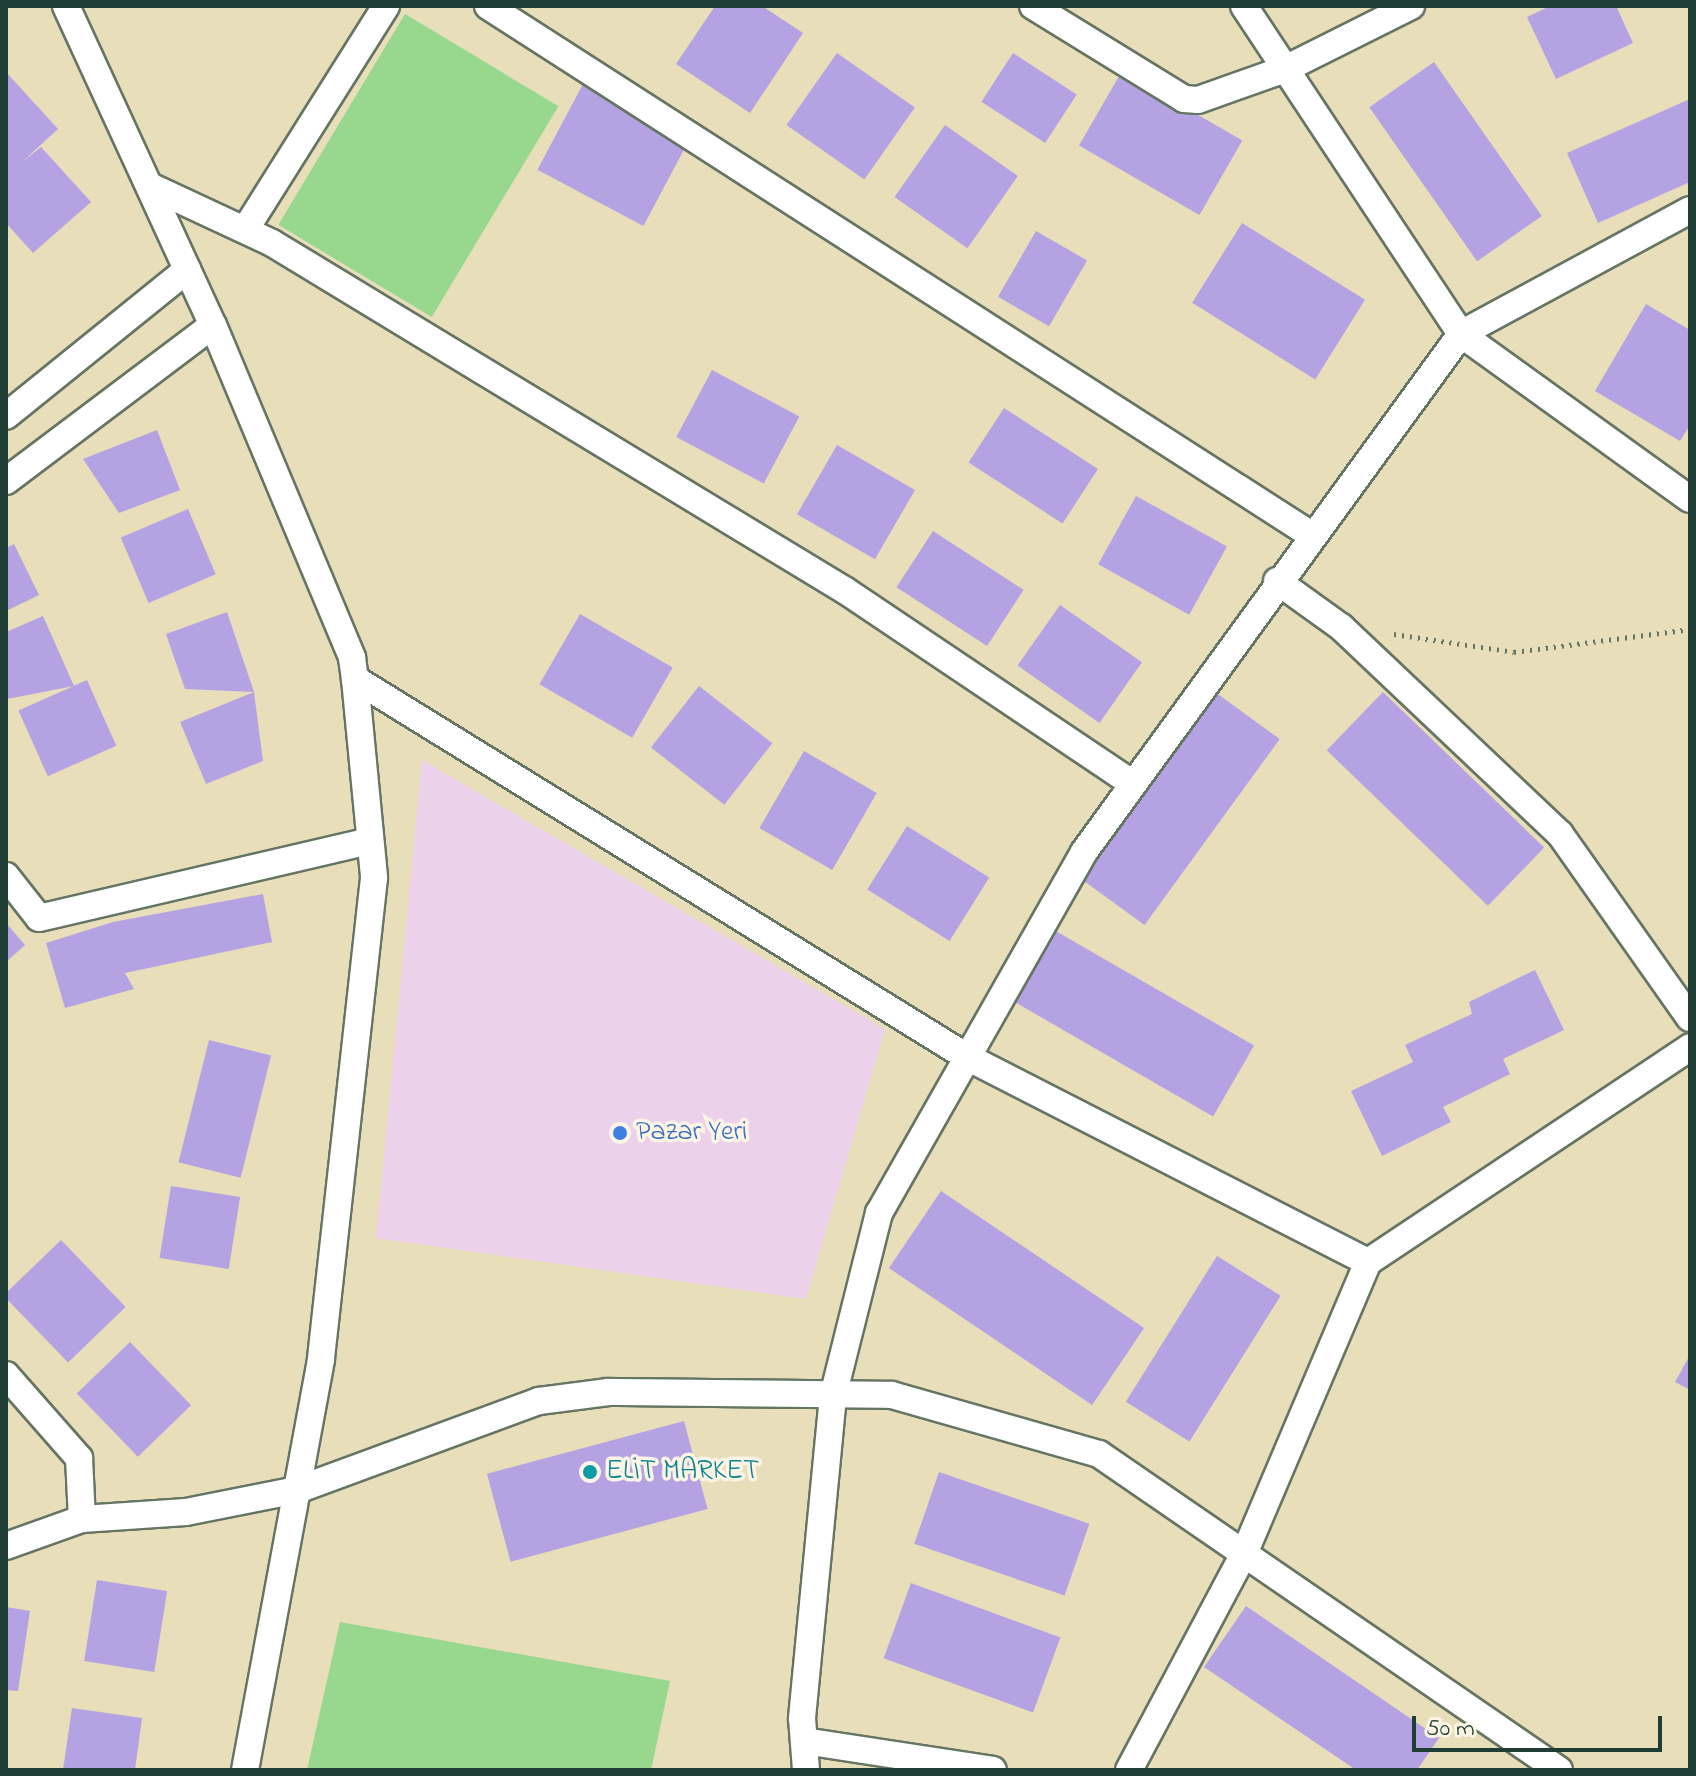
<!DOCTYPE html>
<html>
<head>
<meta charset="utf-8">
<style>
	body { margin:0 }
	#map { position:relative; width:1696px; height:1776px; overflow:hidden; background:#e8deba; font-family:"Indie Flower",sans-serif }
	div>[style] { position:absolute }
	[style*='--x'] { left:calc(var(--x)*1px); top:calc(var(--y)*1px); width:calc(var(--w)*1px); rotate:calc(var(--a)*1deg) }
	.built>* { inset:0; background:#ecd1ea }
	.green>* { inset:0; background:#97d78e; transform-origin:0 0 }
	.building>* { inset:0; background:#b4a2e3; transform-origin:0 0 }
	.path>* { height:5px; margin-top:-2.5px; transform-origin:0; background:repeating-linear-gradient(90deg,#657563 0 2px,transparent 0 8px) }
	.roads { filter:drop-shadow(2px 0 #657563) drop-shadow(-2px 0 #657563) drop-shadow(0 2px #657563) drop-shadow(0 -2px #657563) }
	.minor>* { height:26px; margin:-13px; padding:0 13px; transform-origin:13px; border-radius:13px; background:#fff }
	.dots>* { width:22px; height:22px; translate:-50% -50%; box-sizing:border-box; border:4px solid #fcf5e5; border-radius:50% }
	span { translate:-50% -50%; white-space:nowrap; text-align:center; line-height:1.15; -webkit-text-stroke:7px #fcf5e5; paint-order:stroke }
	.shop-label { font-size:28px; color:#366cbe }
	.left { translate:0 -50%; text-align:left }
	.culture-label { font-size:28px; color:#0d838f }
	.frame { position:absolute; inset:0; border:8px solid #1f3d34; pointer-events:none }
	.scale { position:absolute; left:1412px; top:1716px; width:250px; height:36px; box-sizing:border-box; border:4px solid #1f3d34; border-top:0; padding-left:10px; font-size:24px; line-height:28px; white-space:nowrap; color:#1f3d34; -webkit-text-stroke:6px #fcf5e5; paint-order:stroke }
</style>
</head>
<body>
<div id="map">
	<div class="built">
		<i style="clip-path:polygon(422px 760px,885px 1029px,806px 1299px,376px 1238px)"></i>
	</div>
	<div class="green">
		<i style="left:405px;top:14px;width:179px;height:246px;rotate:31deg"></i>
		<i style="clip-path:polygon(340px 1622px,670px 1681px,651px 1770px,307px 1770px)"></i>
	</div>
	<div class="building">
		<i style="clip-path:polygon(715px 6px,762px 6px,803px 33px,750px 113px,676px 64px)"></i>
		<i style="clip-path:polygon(1550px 6px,1616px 6px,1633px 43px,1556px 79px,1527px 17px)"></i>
		<i style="left:837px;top:53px;width:95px;height:88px;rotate:35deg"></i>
		<i style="left:1013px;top:53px;width:76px;height:58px;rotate:33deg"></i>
		<i style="left:1434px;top:62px;width:188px;height:79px;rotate:55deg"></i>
		<i style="left:1122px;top:71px;width:139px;height:86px;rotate:30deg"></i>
		<i style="clip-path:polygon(6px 72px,58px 129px,22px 162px,41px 147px,91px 202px,33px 253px,6px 223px)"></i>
		<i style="left:583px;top:84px;width:120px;height:97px;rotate:28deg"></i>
		<i style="clip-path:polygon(1690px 99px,1690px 182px,1598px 223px,1567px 153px)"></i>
		<i style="left:945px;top:125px;width:89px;height:88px;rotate:35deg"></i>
		<i style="left:1242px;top:223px;width:145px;height:94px;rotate:32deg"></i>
		<i style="left:1036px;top:231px;width:59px;height:76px;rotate:30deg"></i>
		<i style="clip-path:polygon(1646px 304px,1690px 330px,1690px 425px,1680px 441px,1595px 391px)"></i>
		<i style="left:712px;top:370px;width:99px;height:76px;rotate:28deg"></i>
		<i style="left:1004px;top:408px;width:112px;height:65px;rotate:33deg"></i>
		<i style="clip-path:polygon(157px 430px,180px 490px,119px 513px,83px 459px)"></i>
		<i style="left:837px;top:445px;width:90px;height:80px;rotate:30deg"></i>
		<i style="left:1136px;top:496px;width:104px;height:78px;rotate:29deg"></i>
		<i style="left:188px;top:509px;width:71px;height:73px;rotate:67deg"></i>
		<i style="left:933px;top:531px;width:108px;height:67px;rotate:33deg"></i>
		<i style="clip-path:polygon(14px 544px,39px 595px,6px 611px,6px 548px)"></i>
		<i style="left:1060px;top:605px;width:100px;height:74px;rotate:35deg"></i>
		<i style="clip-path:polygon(227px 612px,254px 692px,263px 761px,206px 784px,180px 722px,254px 692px,185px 689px,166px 634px)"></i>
		<i style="left:580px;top:614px;width:107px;height:81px;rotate:30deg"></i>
		<i style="clip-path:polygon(43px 616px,74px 686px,7px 699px,6px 632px)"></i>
		<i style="left:87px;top:680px;width:72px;height:75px;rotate:66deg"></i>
		<i style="left:699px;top:686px;width:93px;height:78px;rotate:38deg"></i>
		<i style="left:1215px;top:692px;width:80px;height:230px;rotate:36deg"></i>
		<i style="left:1383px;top:692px;width:224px;height:81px;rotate:44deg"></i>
		<i style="left:804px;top:751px;width:84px;height:89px;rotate:30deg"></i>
		<i style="left:907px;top:826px;width:97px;height:75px;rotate:32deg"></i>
		<i style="clip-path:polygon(263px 894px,272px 942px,125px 973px,134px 989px,65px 1008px,46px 943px,113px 922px)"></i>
		<i style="clip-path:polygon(6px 923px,25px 945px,6px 962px)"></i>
		<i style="left:1054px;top:930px;width:231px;height:82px;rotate:30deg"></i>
		<i style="clip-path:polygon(1535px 970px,1564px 1030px,1503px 1059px,1510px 1074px,1443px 1107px,1451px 1122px,1382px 1156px,1351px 1091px,1413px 1062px,1405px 1045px,1472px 1014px,1469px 1002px)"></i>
		<i style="left:209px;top:1040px;width:64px;height:126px;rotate:14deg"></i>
		<i style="left:171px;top:1186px;width:70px;height:73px;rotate:9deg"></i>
		<i style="left:941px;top:1191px;width:245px;height:93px;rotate:34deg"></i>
		<i style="left:61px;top:1240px;width:93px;height:80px;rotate:46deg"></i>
		<i style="left:1217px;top:1256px;width:75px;height:172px;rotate:32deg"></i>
		<i style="left:130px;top:1342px;width:88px;height:74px;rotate:46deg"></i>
		<i style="clip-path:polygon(1690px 1355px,1690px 1390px,1675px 1382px)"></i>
		<i style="left:684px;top:1421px;width:91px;height:204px;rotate:75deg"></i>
		<i style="left:939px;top:1472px;width:159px;height:76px;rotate:19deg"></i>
		<i style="left:97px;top:1580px;width:71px;height:82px;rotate:9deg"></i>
		<i style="left:911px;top:1583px;width:159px;height:80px;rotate:20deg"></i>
		<i style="clip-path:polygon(1246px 1606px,1439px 1738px,1417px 1770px,1356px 1770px,1204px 1667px)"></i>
		<i style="clip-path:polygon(6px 1607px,30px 1611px,18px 1691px,6px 1690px)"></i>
		<i style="clip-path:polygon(72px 1708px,142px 1718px,135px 1770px,63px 1770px)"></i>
	</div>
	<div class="path">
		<i style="--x:1394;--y:634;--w:121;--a:8.5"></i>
		<i style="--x:1514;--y:652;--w:177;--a:-7.4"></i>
	</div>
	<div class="roads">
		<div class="minor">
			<i style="--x:66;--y:6;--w:351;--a:65.3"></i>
			<i style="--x:213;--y:325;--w:361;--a:67.3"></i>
			<i style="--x:352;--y:658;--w:21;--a:82"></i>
			<i style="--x:355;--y:679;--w:200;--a:84.5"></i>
			<i style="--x:374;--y:878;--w:485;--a:96.3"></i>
			<i style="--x:321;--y:1360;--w:417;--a:100.5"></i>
			<i style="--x:488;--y:6;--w:981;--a:32.72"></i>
			<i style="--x:1033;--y:6;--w:177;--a:31.6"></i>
			<i style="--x:1184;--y:99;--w:14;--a:4"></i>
			<i style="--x:1198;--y:100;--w:92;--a:-19.6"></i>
			<i style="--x:1285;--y:69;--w:141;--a:-26.6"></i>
			<i style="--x:152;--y:187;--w:132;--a:25"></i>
			<i style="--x:272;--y:243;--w:671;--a:31.23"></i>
			<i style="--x:846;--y:591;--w:346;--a:33.9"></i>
			<i style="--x:1690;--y:210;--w:260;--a:151.6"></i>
			<i style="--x:1461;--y:334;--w:282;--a:35.8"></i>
			<i style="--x:245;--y:230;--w:265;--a:-57.8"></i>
			<i style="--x:6;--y:416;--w:233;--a:-38.9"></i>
			<i style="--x:6;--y:481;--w:259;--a:-37"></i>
			<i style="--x:1277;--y:581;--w:79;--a:35.7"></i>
			<i style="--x:1341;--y:627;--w:301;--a:43.4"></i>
			<i style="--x:1560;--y:834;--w:225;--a:54.8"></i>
			<i style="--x:355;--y:679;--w:719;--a:31.7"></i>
			<i style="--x:967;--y:1057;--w:450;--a:27.1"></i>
			<i style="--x:6;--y:876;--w:53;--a:51.8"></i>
			<i style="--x:39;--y:918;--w:340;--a:-13.1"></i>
			<i style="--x:6;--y:1375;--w:111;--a:48.7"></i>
			<i style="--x:79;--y:1458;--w:61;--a:87.2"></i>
			<i style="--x:6;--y:1546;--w:81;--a:-19.6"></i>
			<i style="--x:82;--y:1519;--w:104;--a:-3.9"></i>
			<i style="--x:186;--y:1512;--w:113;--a:-11.2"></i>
			<i style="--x:297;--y:1490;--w:258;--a:-20.2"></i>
			<i style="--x:539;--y:1401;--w:70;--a:-7.4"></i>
			<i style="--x:608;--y:1392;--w:284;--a:0.6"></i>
			<i style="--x:892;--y:1395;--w:215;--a:15.9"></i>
			<i style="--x:1099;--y:1454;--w:558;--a:34.49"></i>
			<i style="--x:804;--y:1741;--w:191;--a:8.7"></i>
			<i style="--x:806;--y:1770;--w:52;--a:-94.4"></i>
			<i style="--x:802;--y:1718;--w:323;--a:-84.5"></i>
			<i style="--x:833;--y:1396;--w:189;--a:-75.9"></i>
			<i style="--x:879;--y:1213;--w:415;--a:-60.4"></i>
			<i style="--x:1084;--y:852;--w:641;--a:-53.95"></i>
			<i style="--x:1461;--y:334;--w:393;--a:-123.5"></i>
			<i style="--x:1129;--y:1770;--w:245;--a:-62"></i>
			<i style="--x:1244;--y:1554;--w:317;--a:-67"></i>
			<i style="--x:1368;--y:1262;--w:387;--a:-33.7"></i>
		</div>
	</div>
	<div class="dots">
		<i style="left:620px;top:1133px;background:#3f7fe0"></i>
		<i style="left:590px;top:1472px;background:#0f9aa8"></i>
	</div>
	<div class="shop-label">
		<span class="left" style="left:636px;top:1133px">Pazar Yeri</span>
	</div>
	<div class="culture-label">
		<span class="left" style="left:606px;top:1472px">ELİT MARKET</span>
	</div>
	<div class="frame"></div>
	<div class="scale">50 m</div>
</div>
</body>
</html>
